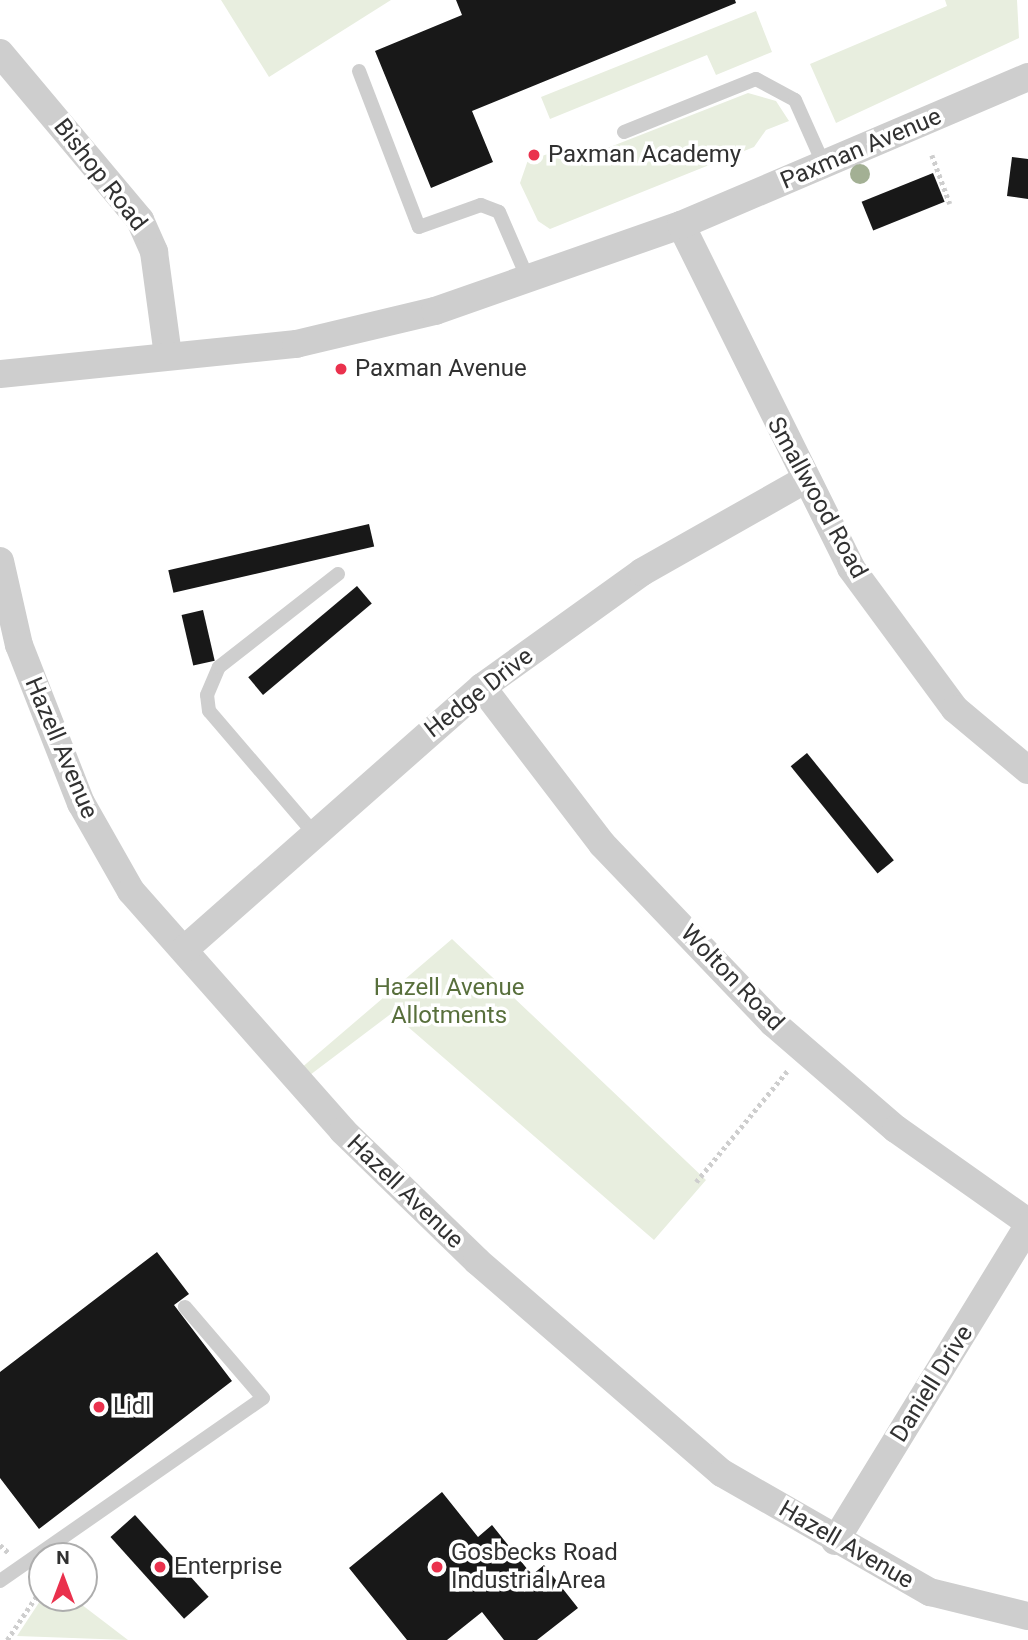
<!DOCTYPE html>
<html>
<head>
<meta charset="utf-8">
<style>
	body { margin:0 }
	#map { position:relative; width:1028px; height:1640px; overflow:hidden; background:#fff; font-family:Roboto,sans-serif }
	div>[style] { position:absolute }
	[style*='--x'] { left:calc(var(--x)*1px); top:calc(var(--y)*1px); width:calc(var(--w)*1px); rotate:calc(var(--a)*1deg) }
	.green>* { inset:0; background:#e8eedf }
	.building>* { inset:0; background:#181818; transform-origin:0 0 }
	.path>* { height:4.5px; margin-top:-2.25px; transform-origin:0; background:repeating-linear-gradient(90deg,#cecece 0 3.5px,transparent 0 7px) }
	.lane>* { height:14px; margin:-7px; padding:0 7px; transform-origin:7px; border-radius:7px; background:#cecece }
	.street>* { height:28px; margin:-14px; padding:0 14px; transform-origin:14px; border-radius:14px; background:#cecece }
	.trees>* { width:20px; height:20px; margin:-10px; border-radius:50%; background:#a3b094 }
	.dots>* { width:19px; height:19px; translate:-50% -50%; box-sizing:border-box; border:4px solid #fff; border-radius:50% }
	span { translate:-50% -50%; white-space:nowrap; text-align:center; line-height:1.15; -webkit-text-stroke:7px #fff; paint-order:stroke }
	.street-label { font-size:24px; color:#313131 }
	.poi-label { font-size:24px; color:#313131 }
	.left { translate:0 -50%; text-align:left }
	.park-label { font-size:24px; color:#586f3c }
	.north { position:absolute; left:28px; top:1542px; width:70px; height:70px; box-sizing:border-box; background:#fff; border:2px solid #adadad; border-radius:50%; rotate:0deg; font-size:19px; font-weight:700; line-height:28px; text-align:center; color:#313131 }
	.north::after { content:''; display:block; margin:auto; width:24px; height:32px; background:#ea314d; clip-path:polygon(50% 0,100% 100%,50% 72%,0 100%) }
</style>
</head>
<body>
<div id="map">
	<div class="green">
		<i style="clip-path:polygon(221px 0,391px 0,269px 77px)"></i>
		<i style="clip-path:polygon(945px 0,1017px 0,1019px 38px,836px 123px,810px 64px,947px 6px)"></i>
		<i style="clip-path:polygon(756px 11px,772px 52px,716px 75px,707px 55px,550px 119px,541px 97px)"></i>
		<i style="clip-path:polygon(748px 93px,776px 101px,789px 121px,766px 130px,754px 147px,550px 229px,538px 221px,520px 183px,528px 160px,548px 154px,569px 163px)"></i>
		<i style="clip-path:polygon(452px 939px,706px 1180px,654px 1240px,392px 1013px,306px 1078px,300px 1069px)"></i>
		<i style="clip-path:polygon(42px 1598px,73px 1598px,128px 1640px,17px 1636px)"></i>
	</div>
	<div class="building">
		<i style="clip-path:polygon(456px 0,735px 0,736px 3px,472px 111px,493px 162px,431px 188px,375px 51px,462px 15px)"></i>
		<i style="clip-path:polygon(1012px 157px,1028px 159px,1028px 199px,1007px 196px)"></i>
		<i style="left:933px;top:173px;width:31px;height:77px;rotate:68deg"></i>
		<i style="left:369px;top:524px;width:23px;height:206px;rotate:77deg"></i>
		<i style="left:357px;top:586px;width:23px;height:142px;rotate:50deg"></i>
		<i style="left:203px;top:610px;width:52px;height:22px;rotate:77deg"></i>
		<i style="left:807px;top:753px;width:138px;height:21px;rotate:51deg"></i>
		<i style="clip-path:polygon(157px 1252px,189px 1294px,174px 1305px,232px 1381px,39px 1529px,0 1478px,0 1372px)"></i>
		<i style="clip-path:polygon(442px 1492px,478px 1537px,492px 1525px,532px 1575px,544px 1565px,578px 1608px,537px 1640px,504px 1640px,482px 1612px,447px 1640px,407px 1640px,349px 1568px)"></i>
		<i style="left:135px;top:1515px;width:110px;height:33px;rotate:48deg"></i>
	</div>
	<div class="path">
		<i style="--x:932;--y:155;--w:52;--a:69.8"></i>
		<i style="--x:696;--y:1182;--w:145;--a:-50.6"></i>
		<i style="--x:0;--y:1545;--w:12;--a:42"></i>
		<i style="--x:7;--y:1640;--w:63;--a:-56.1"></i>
	</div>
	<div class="lane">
		<i style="--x:359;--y:71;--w:167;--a:69"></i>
		<i style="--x:419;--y:227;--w:66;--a:-19.5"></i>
		<i style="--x:481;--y:205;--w:19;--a:21"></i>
		<i style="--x:499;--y:212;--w:73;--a:66.6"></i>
		<i style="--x:624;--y:132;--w:142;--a:-21.9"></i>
		<i style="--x:756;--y:79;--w:44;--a:28.3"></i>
		<i style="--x:795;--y:100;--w:71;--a:66"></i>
		<i style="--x:312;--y:831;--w:158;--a:-130.6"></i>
		<i style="--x:209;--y:711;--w:16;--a:-97"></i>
		<i style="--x:207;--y:695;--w:30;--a:-67"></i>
		<i style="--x:219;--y:667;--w:151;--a:-38"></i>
		<i style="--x:0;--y:1581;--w:320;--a:-34.8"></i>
		<i style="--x:263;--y:1398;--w:120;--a:-130.6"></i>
	</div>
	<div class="street">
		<i style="--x:0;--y:53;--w:218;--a:50"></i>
		<i style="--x:140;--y:220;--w:35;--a:66"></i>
		<i style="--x:154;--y:252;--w:105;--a:82.3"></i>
		<i style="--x:681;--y:225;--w:383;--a:63.6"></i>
		<i style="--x:851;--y:568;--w:175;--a:53.6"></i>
		<i style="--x:955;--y:709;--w:95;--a:39.9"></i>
		<i style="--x:0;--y:374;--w:298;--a:-5.8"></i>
		<i style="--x:296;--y:344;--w:143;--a:-13.4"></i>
		<i style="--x:435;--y:311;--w:261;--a:-19.3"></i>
		<i style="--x:681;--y:225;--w:377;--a:-23.1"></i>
		<i style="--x:0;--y:561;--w:86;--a:77.3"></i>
		<i style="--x:19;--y:645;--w:170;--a:68.6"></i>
		<i style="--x:81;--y:803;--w:101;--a:60.4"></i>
		<i style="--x:131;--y:891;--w:320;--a:48.5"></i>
		<i style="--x:343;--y:1131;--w:187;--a:44.1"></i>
		<i style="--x:477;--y:1261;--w:324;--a:40.9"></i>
		<i style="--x:722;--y:1473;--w:240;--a:29.8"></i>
		<i style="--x:930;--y:1592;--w:101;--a:13.8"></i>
		<i style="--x:482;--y:687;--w:198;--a:52.6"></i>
		<i style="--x:602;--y:844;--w:248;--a:46.3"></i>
		<i style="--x:773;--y:1023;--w:162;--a:40.8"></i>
		<i style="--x:896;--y:1129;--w:161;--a:35.2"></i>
		<i style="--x:186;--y:948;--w:395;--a:-41.4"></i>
		<i style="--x:482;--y:687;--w:197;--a:-35.7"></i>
		<i style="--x:642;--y:572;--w:185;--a:-29.5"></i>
		<i style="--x:835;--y:1541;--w:369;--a:-58.5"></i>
	</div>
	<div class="trees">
		<i style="left:860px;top:174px"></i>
	</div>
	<div class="dots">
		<i style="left:534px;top:155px;background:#ea314d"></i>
		<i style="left:341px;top:369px;background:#ea314d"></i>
		<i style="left:99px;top:1407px;background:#ea314d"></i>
		<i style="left:160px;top:1567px;background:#ea314d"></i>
		<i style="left:437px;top:1567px;background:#ea314d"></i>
	</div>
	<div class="street-label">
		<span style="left:861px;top:149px;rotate:-23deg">Paxman Avenue</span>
		<span style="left:100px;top:175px;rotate:52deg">Bishop Road</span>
		<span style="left:817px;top:498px;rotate:61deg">Smallwood Road</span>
		<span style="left:479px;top:693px;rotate:-38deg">Hedge Drive</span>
		<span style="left:61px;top:748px;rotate:67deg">Hazell Avenue</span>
		<span style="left:732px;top:978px;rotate:46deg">Wolton Road</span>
		<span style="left:405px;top:1192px;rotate:44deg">Hazell Avenue</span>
		<span style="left:932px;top:1384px;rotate:-58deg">Daniell Drive</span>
		<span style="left:846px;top:1545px;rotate:30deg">Hazell Avenue</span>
	</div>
	<div class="poi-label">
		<span class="left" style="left:548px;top:155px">Paxman Academy</span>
		<span class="left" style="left:355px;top:369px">Paxman Avenue</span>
		<span class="left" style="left:113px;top:1407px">Lidl</span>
		<span class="left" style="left:451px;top:1567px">Gosbecks Road<br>Industrial Area</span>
		<span class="left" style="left:174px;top:1567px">Enterprise</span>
	</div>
	<div class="park-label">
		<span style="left:449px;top:1002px">Hazell Avenue<br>Allotments</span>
	</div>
	<div class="north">N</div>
</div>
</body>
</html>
